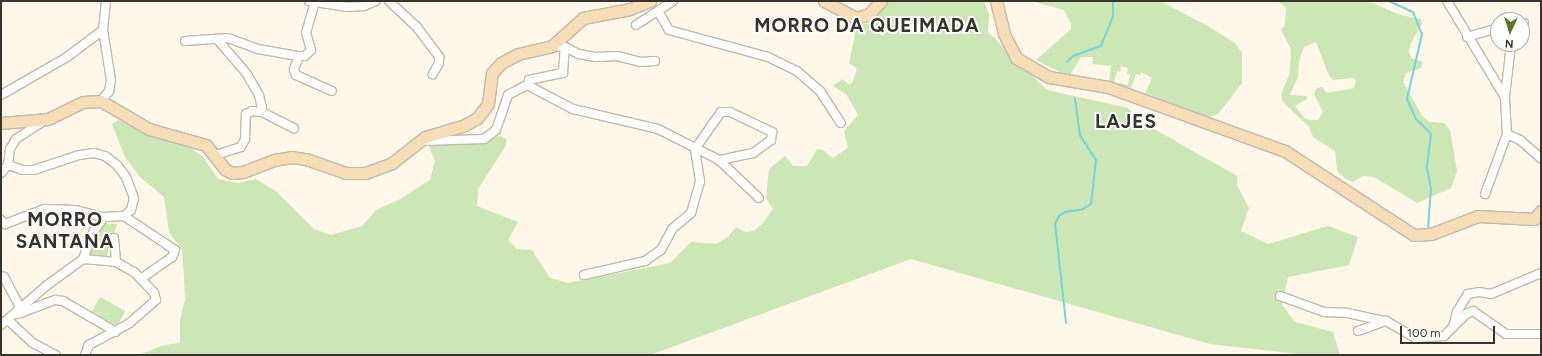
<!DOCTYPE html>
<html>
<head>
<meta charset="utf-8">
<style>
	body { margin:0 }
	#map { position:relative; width:1542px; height:356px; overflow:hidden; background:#fef7ea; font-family:Figtree,sans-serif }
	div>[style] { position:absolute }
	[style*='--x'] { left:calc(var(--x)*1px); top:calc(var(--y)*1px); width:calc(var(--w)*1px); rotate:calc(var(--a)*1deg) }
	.green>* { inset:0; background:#cce6b5; transform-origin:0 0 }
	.stream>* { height:2px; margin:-1px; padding:0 1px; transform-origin:1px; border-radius:1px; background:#74d5df }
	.roads { filter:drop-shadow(1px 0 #c2baab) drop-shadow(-1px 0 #c2baab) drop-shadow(0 1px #c2baab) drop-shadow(0 -1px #c2baab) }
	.street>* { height:8px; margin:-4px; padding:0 4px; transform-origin:4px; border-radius:4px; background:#fff }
	.secondary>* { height:11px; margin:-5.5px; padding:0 5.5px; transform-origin:5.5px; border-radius:5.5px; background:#f5ddb6 }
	span { translate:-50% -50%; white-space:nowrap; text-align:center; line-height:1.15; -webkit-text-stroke:4px #fff; paint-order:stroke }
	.district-label { font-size:19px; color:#37342e; font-weight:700; letter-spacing:1px }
	.frame { position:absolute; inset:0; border:2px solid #37342e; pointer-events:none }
	.north { position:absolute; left:1490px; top:12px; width:40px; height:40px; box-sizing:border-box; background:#fff; border:1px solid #afaeab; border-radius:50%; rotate:184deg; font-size:11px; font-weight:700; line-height:16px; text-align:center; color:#37342e }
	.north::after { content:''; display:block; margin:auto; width:14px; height:18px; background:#5a772c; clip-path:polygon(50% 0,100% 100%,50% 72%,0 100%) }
	.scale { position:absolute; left:1400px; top:326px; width:95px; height:18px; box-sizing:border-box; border:2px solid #37342e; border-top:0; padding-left:5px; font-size:12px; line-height:14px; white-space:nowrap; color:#37342e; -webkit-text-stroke:3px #fff; paint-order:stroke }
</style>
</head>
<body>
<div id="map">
	<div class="green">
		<i style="clip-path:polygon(888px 1px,984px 1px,989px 14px,988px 32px,1047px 90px,1128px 108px,1140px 121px,1237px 176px,1237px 185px,1249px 208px,1241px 231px,1268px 244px,1328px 226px,1358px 237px,1349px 265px,1288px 277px,1282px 305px,1295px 322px,1333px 332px,1340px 355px,1307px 355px,1210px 344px,911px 259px,650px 355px,139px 355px,164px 345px,180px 343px,180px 320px,185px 300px,184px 276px,182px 250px,169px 232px,164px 197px,140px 177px,125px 157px,112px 124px,118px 120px,148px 135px,190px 147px,203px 157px,218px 179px,238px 183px,256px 179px,277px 192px,314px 229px,331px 235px,362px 226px,376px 210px,400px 199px,430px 180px,435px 161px,429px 146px,449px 145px,500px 136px,507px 139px,505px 147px,478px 189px,477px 206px,518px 222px,508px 240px,517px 249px,532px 250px,550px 278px,568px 283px,670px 263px,691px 242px,716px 244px,728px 237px,736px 227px,746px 232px,754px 231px,763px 223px,773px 209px,766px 198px,769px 169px,785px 156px,793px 166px,807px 166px,817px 149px,823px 150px,833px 158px,848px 148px,844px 131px,858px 115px,846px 94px,833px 86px,842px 79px,850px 85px,853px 81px,857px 68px,849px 63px,857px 25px,869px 23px)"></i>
		<i style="clip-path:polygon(evenodd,1032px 1px,1160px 1px,1206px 25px,1235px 43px,1242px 53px,1242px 83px,1218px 114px,1207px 118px,1145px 93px,1152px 78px,1141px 72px,1140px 75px,1136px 74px,1131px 88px,1109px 83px,1111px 66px,1092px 64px,1093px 57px,1081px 57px,1069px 77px,1036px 60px,1071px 29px,1071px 24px,1064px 10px,1032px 1px,1121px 66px,1128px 68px,1127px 74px,1130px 74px,1128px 85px,1114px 82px,1117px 71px,1120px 72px,1121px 66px)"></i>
		<i style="clip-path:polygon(evenodd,1278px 1px,1367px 1px,1401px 15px,1421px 19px,1422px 24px,1411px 43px,1409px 51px,1411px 58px,1423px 62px,1421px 68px,1406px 73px,1403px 82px,1423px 117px,1430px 122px,1444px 123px,1450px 130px,1457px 171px,1451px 188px,1417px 203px,1374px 177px,1363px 176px,1353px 182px,1344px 178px,1337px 170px,1335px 151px,1313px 137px,1309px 127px,1282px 101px,1282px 92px,1290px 73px,1291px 49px,1281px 30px,1285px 25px,1286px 8px,1278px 1px,1316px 42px,1329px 76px,1333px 80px,1354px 78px,1356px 81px,1354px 88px,1333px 92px,1327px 93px,1322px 87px,1317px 88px,1314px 94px,1323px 112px,1318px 120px,1311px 120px,1305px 119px,1295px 106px,1307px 99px,1307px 96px,1290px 95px,1298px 77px,1299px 61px,1304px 47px,1316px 42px)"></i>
		<i style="clip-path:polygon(100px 223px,117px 224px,106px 259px,90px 256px,95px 233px)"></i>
		<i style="left:100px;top:297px;width:29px;height:17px;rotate:29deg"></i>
	</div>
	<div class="stream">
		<i style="--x:1389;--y:1;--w:26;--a:25"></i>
		<i style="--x:1413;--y:12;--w:24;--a:68"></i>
		<i style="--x:1422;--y:34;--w:67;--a:103"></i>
		<i style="--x:1407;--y:99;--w:22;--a:66"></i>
		<i style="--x:1416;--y:119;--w:21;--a:45"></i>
		<i style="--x:1431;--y:134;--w:34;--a:97"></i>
		<i style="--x:1427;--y:168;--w:20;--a:79"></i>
		<i style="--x:1431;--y:188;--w:41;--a:94.2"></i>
		<i style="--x:1067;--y:62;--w:8;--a:-45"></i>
		<i style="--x:1073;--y:56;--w:30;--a:-20"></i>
		<i style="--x:1101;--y:46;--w:31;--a:-68"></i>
		<i style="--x:1113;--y:17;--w:16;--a:-90"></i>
		<i style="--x:1066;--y:323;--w:100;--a:-96.3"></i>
		<i style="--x:1055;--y:224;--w:9;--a:-63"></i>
		<i style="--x:1059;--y:216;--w:7;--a:-34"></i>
		<i style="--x:1065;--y:212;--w:18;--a:-9"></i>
		<i style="--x:1083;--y:209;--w:9;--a:-32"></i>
		<i style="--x:1091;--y:204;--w:44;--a:-83.5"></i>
		<i style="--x:1096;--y:160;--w:30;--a:-123"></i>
		<i style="--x:1080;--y:135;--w:37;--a:-98"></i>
	</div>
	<div class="roads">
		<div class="street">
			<i style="--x:309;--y:1;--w:37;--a:9"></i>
			<i style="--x:346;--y:7;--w:18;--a:-3"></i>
			<i style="--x:364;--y:6;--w:13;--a:-23"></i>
			<i style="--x:389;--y:1;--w:37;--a:43"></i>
			<i style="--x:416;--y:26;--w:39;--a:53"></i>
			<i style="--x:439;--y:57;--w:6;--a:90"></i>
			<i style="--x:439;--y:63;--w:13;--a:119"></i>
			<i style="--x:1447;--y:1;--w:112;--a:58.9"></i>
			<i style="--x:1505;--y:97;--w:37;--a:87"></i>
			<i style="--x:1507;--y:134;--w:64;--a:110.1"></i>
			<i style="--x:658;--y:11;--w:22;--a:60"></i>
			<i style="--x:669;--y:30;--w:103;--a:15.3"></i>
			<i style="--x:768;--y:57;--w:32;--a:26"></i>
			<i style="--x:797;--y:71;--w:30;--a:41"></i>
			<i style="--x:820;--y:91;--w:38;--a:57"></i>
			<i style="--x:1522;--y:23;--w:2;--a:0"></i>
			<i style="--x:636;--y:25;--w:44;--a:-33"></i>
			<i style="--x:1467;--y:37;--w:32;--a:-16"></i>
			<i style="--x:185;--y:41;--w:32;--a:-4"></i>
			<i style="--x:552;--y:46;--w:13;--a:4"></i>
			<i style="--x:565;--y:47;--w:16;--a:27"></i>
			<i style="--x:579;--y:54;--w:17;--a:10"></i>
			<i style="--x:596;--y:57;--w:21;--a:-3"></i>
			<i style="--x:617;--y:56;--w:25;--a:14"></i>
			<i style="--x:641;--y:62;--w:14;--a:-4"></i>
			<i style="--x:299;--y:57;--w:13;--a:113"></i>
			<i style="--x:294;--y:69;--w:6;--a:72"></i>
			<i style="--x:296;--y:75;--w:39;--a:24"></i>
			<i style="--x:529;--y:80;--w:35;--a:-12"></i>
			<i style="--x:563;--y:73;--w:26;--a:-86"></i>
			<i style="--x:1;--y:95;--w:76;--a:-29.9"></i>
			<i style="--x:67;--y:57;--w:45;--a:-36.9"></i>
			<i style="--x:103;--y:30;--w:29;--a:-84"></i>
			<i style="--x:1505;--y:97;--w:53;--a:-83.5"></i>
			<i style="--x:101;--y:101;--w:13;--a:-51"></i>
			<i style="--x:109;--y:91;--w:11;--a:-80"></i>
			<i style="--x:111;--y:80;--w:51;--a:-99.1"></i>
			<i style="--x:262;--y:112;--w:36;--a:27"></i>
			<i style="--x:1507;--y:134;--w:14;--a:25"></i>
			<i style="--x:1520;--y:140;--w:28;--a:41"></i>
			<i style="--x:423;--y:141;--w:61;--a:-1.9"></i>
			<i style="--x:484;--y:139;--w:15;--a:-37"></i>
			<i style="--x:496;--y:130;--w:37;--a:-71"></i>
			<i style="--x:508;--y:95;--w:21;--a:-28"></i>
			<i style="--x:527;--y:85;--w:52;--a:27.6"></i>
			<i style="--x:573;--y:109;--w:87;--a:13.2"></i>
			<i style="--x:658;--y:129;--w:68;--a:26.9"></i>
			<i style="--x:719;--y:160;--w:55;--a:43.5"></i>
			<i style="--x:216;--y:155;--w:26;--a:-18"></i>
			<i style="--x:241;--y:147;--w:9;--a:-63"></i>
			<i style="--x:245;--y:139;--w:25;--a:-88"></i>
			<i style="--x:246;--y:114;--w:7;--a:-27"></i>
			<i style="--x:252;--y:111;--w:10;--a:6"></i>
			<i style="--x:262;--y:112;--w:4;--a:-90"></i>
			<i style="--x:262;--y:108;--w:13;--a:-103"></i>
			<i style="--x:259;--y:95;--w:24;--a:-120"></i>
			<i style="--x:247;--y:74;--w:46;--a:-130.6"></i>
			<i style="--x:217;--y:39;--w:11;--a:-5"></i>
			<i style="--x:228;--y:38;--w:32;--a:20"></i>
			<i style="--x:258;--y:49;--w:39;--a:10"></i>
			<i style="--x:296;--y:56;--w:9;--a:0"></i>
			<i style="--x:305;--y:56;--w:8;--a:-45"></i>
			<i style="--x:311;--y:50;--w:18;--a:-106"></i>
			<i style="--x:306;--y:33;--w:33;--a:-74"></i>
			<i style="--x:1;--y:173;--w:11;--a:-49"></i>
			<i style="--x:8;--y:165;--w:16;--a:-83"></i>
			<i style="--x:10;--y:149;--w:12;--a:-59"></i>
			<i style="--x:16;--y:139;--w:35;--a:-33"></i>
			<i style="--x:124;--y:216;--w:61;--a:33.7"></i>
			<i style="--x:175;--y:250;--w:8;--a:113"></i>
			<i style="--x:172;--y:257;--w:37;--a:145"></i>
			<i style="--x:1;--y:220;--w:6;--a:45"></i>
			<i style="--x:5;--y:224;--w:42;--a:-21"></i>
			<i style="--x:44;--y:209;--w:31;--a:2"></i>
			<i style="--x:75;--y:210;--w:30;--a:14"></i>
			<i style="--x:114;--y:238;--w:24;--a:85"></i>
			<i style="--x:83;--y:259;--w:33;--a:5"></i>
			<i style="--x:116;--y:262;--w:21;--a:29"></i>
			<i style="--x:134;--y:272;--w:29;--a:46"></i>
			<i style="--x:154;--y:293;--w:7;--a:74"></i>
			<i style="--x:156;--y:300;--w:35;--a:139"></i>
			<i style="--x:130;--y:323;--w:47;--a:151.8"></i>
			<i style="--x:89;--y:345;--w:11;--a:112"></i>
			<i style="--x:584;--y:275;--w:63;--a:-12.9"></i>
			<i style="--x:645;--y:261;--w:19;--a:-35"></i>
			<i style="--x:661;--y:250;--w:24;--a:-62"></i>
			<i style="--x:672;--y:229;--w:25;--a:-40"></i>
			<i style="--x:691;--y:213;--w:33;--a:-74"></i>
			<i style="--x:700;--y:181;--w:32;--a:-99"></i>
			<i style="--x:695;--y:149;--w:45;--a:-54.9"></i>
			<i style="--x:721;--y:112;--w:9;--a:0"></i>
			<i style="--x:730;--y:112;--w:47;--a:25.5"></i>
			<i style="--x:772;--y:132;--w:8;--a:97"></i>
			<i style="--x:771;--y:140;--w:22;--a:144"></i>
			<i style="--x:753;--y:153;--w:35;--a:168"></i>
			<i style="--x:1;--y:276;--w:3;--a:18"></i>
			<i style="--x:4;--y:277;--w:40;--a:62"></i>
			<i style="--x:1280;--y:296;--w:47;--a:20"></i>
			<i style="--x:1324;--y:312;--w:23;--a:2"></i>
			<i style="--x:1347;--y:313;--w:40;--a:12"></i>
			<i style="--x:1386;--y:321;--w:34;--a:30"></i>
			<i style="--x:1415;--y:338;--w:29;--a:-4"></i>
			<i style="--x:1444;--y:336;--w:31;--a:-45"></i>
			<i style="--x:1466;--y:314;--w:8;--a:-23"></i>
			<i style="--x:1473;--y:311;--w:40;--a:34.9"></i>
			<i style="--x:1506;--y:334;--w:35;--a:0"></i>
			<i style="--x:18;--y:314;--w:40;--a:-21"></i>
			<i style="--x:55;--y:300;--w:8;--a:7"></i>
			<i style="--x:63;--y:301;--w:61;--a:30.3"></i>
			<i style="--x:8;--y:320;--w:34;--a:43"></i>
			<i style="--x:33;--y:343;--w:26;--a:28"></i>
			<i style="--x:1;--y:325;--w:60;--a:-40.9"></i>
			<i style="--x:46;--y:286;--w:46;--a:-36.1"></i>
			<i style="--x:83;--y:259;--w:30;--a:-69"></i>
			<i style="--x:94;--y:231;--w:17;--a:-54"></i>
			<i style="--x:104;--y:217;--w:20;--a:-3"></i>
			<i style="--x:124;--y:216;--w:9;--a:-41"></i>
			<i style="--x:131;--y:210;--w:12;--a:-76"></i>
			<i style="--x:134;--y:198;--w:22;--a:-111"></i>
			<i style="--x:126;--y:177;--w:15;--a:-127"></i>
			<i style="--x:117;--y:165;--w:15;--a:-143"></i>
			<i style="--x:105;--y:156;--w:11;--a:-165"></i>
			<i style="--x:94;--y:153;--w:15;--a:172"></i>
			<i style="--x:79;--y:155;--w:47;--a:161.6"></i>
			<i style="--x:34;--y:170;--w:11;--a:180"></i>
			<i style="--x:23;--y:170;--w:16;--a:-162"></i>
			<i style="--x:1453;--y:327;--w:16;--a:-75"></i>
			<i style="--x:1457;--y:312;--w:21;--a:-59"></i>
			<i style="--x:1468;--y:294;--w:11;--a:-10"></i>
			<i style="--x:1479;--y:292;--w:12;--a:9"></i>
			<i style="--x:1491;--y:294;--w:54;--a:-22.8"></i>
			<i style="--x:1358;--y:331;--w:30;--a:-20"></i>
		</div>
		<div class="secondary">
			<i style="--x:824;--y:1;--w:36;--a:28"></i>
			<i style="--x:856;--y:18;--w:14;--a:-17"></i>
			<i style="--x:869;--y:14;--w:18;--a:-47"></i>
			<i style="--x:996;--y:1;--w:34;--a:76"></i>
			<i style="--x:1004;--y:34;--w:27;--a:63"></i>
			<i style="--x:1016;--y:58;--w:38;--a:30"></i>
			<i style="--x:1049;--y:77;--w:60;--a:9.6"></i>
			<i style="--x:1108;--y:87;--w:188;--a:19.9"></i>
			<i style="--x:1285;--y:151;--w:154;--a:33.1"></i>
			<i style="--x:1414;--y:235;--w:17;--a:-3"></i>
			<i style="--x:1431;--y:234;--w:50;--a:-21"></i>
			<i style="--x:1478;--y:216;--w:56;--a:3.1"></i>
			<i style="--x:1534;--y:219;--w:11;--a:-49"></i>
			<i style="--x:1;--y:123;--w:47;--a:-4.9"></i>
			<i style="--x:48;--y:119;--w:39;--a:-26"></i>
			<i style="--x:83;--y:102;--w:18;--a:-3"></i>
			<i style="--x:101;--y:101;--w:56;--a:30.3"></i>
			<i style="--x:149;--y:129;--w:59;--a:15.7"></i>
			<i style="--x:206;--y:145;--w:31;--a:52"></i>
			<i style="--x:225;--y:169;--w:8;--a:30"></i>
			<i style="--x:232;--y:173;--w:11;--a:-5"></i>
			<i style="--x:243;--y:172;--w:33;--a:-21"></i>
			<i style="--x:274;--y:160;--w:17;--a:-10"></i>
			<i style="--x:291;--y:157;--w:15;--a:8"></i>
			<i style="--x:306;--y:159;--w:42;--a:19.3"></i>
			<i style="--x:346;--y:173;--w:19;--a:0"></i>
			<i style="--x:365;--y:173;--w:29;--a:-20"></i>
			<i style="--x:392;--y:163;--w:42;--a:-38.2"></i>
			<i style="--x:425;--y:137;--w:42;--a:-16.7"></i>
			<i style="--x:465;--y:125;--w:14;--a:-30"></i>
			<i style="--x:477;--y:118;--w:18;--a:-52"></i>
			<i style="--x:488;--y:104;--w:31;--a:-83"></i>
			<i style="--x:492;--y:73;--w:13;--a:-48"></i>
			<i style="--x:501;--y:63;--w:19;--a:-28"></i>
			<i style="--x:518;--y:54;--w:35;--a:-13"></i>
			<i style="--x:552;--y:46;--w:42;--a:-42.1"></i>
			<i style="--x:583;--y:18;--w:48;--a:-10.8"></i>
			<i style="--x:630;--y:9;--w:22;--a:-22"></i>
		</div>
	</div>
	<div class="district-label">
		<span style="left:867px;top:26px">MORRO DA QUEIMADA</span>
		<span style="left:1126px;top:122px">LAJES</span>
		<span style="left:65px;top:231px">MORRO<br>SANTANA</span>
	</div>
	<div class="frame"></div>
	<div class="north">N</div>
	<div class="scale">100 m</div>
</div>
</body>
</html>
